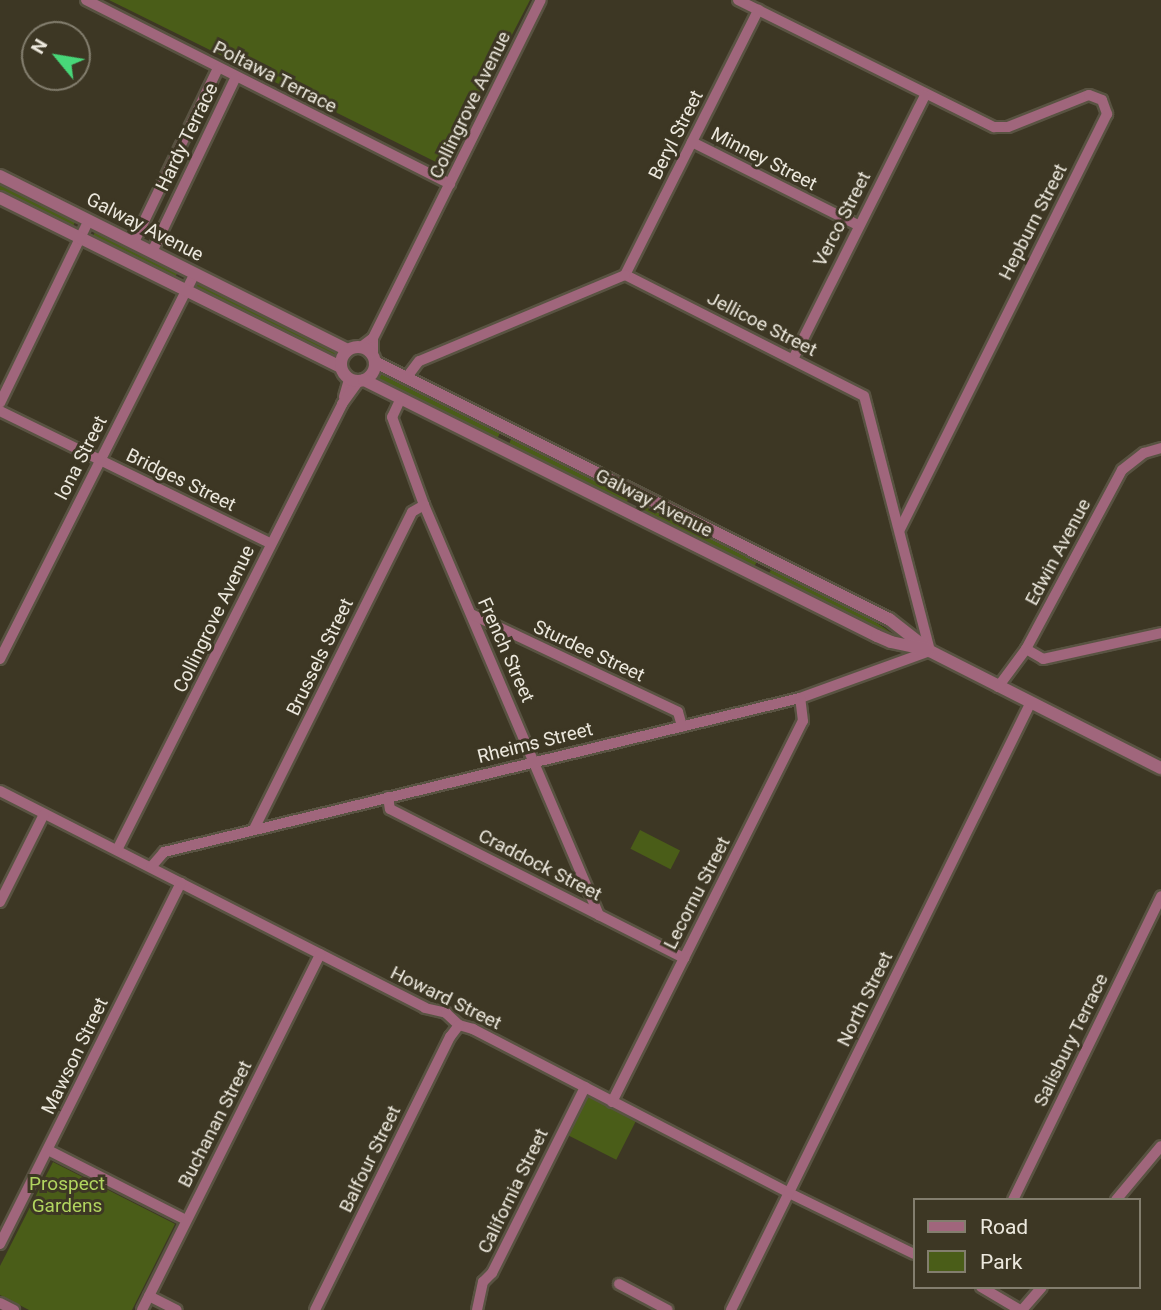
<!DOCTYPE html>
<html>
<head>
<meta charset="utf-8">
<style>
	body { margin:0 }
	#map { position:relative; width:1161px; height:1310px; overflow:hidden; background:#3d3724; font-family:Roboto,sans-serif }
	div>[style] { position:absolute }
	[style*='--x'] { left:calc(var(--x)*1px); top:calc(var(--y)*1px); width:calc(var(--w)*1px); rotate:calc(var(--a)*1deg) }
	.green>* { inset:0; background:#4a5d18; transform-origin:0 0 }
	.roads { filter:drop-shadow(2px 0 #595342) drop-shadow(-2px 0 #595342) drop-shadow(0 2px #595342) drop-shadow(0 -2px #595342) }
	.minor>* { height:10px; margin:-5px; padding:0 5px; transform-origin:5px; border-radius:5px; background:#a0667c }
	.tertiary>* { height:12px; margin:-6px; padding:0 6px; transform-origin:6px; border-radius:6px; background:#a0667c }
	.tertiary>.ring { margin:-6px; padding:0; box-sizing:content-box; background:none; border:12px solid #a0667c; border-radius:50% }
	span { translate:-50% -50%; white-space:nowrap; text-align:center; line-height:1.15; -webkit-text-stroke:6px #3d3724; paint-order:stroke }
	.street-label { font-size:19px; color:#ece8dd }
	.park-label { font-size:19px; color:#b1d45f }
	.legend { position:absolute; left:913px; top:1198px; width:228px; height:91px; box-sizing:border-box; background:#3d3724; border:2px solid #837e6e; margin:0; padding:9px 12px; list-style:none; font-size:21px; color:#ece8dd }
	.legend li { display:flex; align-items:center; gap:14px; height:35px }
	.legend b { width:35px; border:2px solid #837e6e }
	.north { position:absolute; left:21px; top:21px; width:70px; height:70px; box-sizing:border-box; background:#3d3724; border:2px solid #837e6e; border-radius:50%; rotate:300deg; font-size:19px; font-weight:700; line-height:28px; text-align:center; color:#ece8dd }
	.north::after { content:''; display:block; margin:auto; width:24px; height:32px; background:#48d779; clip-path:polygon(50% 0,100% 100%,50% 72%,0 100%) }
</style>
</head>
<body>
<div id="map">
	<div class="green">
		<i style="clip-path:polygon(109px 0,530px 0,444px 166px)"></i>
		<i style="clip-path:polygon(0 180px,76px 219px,73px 227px,0 195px)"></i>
		<i style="left:96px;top:230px;width:92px;height:9px;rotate:26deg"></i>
		<i style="clip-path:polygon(199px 282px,340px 350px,335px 361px,195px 289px)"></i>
		<i style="clip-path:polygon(380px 370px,500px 431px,499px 435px,496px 441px,374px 382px)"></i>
		<i style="clip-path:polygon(516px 438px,628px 494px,627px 505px,508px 447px,511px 439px)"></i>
		<i style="left:644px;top:503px;width:127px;height:10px;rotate:26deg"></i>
		<i style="clip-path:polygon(773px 567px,855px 608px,896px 636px,870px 627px,767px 576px)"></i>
		<i style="left:640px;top:830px;width:45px;height:21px;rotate:27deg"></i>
		<i style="left:585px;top:1091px;width:59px;height:47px;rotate:27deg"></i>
		<i style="clip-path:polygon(53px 1162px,175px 1224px,132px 1310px,29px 1310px,0 1295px,0 1266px)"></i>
	</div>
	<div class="roads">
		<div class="minor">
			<i style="--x:86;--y:0;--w:408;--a:26.8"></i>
			<i style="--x:738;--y:0;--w:286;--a:26.4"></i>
			<i style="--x:994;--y:127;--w:14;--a:0"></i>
			<i style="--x:1008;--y:127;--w:87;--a:-21.6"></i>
			<i style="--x:1089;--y:95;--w:14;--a:21"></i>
			<i style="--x:1102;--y:100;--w:15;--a:70"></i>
			<i style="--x:1107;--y:114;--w:464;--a:116.5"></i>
			<i style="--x:692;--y:142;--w:186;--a:26.6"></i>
			<i style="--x:134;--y:242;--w:193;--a:-64.2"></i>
			<i style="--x:152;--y:252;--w:194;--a:-64.4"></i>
			<i style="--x:625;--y:275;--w:297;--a:-63.3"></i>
			<i style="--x:361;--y:347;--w:15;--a:-37"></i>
			<i style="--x:373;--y:355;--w:17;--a:-90"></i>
			<i style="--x:373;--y:338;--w:377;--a:-63.6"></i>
			<i style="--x:793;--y:359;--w:295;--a:-63.4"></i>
			<i style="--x:344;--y:397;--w:19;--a:-74"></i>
			<i style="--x:401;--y:398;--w:21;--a:115"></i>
			<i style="--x:392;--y:417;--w:94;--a:70"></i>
			<i style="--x:424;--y:505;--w:446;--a:66.9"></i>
			<i style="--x:0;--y:403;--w:203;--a:-64.1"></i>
			<i style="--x:0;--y:411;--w:302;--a:26.1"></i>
			<i style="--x:471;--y:614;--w:229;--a:25.3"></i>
			<i style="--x:678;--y:712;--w:15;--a:74"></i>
			<i style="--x:1026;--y:649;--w:20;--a:30"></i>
			<i style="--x:1043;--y:659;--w:121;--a:-12.4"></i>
			<i style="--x:0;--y:659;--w:432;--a:-63.2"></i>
			<i style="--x:998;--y:687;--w:47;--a:-53.6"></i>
			<i style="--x:1026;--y:649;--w:203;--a:-61.8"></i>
			<i style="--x:1122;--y:470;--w:28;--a:-38"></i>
			<i style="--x:1144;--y:453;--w:18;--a:-16"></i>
			<i style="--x:0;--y:791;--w:477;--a:27"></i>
			<i style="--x:425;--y:1008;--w:22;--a:13"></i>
			<i style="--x:446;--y:1013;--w:18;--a:43"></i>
			<i style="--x:459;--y:1025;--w:15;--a:16"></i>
			<i style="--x:473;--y:1029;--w:356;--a:27.4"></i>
			<i style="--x:789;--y:1193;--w:139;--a:26"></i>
			<i style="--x:388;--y:797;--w:12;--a:81"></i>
			<i style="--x:390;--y:809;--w:330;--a:26.9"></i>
			<i style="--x:254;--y:829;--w:354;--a:-63.5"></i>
			<i style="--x:412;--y:512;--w:14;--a:-30"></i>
			<i style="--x:117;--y:850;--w:500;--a:-63.2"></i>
			<i style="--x:342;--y:404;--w:29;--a:-54"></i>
			<i style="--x:151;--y:867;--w:20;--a:-49"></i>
			<i style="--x:164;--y:852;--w:654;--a:-13.61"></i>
			<i style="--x:800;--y:698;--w:138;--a:-19.9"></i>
			<i style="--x:930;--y:651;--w:263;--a:-104.5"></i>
			<i style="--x:864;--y:396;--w:268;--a:-153.1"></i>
			<i style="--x:625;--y:275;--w:223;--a:157.3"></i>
			<i style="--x:419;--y:361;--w:20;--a:127"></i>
			<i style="--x:0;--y:902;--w:98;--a:-63.4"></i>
			<i style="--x:612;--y:1102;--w:426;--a:-63.4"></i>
			<i style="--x:803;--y:721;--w:23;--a:-97"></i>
			<i style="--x:48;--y:1150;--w:155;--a:26.9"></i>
			<i style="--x:1013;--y:1200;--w:338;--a:-64"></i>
			<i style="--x:1116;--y:1200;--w:70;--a:-50.2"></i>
			<i style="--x:0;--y:1244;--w:404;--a:-63.4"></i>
			<i style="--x:619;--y:1284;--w:55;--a:28"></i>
			<i style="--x:981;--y:1287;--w:45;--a:30.5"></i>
			<i style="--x:149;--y:1296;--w:31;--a:27"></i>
			<i style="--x:0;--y:1303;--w:16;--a:27"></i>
			<i style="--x:142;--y:1310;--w:398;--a:-63.4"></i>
			<i style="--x:315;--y:1310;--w:305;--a:-63.7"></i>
			<i style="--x:450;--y:1037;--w:15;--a:-53"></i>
			<i style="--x:477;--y:1310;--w:29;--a:-78"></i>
			<i style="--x:483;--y:1282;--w:13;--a:-45"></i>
			<i style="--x:492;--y:1273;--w:208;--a:-63.4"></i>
			<i style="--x:731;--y:1310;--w:678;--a:-63.74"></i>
			<i style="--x:1022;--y:1310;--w:30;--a:-49"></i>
		</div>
		<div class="tertiary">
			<i style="--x:0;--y:176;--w:389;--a:26.6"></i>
			<i style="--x:0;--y:198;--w:380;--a:26.4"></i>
			<i class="ring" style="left:341px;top:347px;width:22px;height:22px"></i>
			<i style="--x:375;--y:362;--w:575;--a:26.57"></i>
			<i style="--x:889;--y:619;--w:52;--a:38"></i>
			<i style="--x:930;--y:651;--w:259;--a:26.9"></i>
			<i style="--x:364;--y:380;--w:573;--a:26.52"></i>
			<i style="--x:877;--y:636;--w:15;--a:23"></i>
			<i style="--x:891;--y:642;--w:38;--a:12"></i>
		</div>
	</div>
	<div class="street-label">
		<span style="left:275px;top:77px;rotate:27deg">Poltawa Terrace</span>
		<span style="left:470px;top:105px;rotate:-64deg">Collingrove Avenue</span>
		<span style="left:676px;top:135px;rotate:-63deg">Beryl Street</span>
		<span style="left:187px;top:137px;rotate:-64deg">Hardy Terrace</span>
		<span style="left:764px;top:159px;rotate:27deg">Minney Street</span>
		<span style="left:842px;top:219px;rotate:-63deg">Verco Street</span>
		<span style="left:1033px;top:222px;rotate:-63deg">Hepburn Street</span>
		<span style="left:145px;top:227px;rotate:27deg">Galway Avenue</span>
		<span style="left:762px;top:324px;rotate:27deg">Jellicoe Street</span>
		<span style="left:81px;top:458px;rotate:-63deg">Iona Street</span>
		<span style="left:181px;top:480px;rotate:26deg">Bridges Street</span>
		<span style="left:654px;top:503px;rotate:27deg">Galway Avenue</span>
		<span style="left:1058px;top:552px;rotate:-62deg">Edwin Avenue</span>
		<span style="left:214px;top:619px;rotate:-64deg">Collingrove Avenue</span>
		<span style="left:506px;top:650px;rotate:66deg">French Street</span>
		<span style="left:589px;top:651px;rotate:25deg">Sturdee Street</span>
		<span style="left:320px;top:657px;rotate:-64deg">Brussels Street</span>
		<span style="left:535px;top:743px;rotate:-14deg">Rheims Street</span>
		<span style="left:540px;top:865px;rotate:27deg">Craddock Street</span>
		<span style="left:697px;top:893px;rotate:-63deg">Lecornu Street</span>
		<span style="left:446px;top:998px;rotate:26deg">Howard Street</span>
		<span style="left:865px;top:999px;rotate:-64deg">North Street</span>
		<span style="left:1071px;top:1040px;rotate:-64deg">Salisbury Terrace</span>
		<span style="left:75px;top:1056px;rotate:-64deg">Mawson Street</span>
		<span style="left:215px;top:1124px;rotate:-63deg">Buchanan Street</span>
		<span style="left:370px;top:1159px;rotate:-64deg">Balfour Street</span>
		<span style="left:513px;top:1191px;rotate:-64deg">California Street</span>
	</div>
	<div class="park-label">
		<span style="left:67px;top:1195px">Prospect<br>Gardens</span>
	</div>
	<ul class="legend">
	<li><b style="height:9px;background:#a0667c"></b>Road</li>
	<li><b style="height:19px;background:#4a5d18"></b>Park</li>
	</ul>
	<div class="north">N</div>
</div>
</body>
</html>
